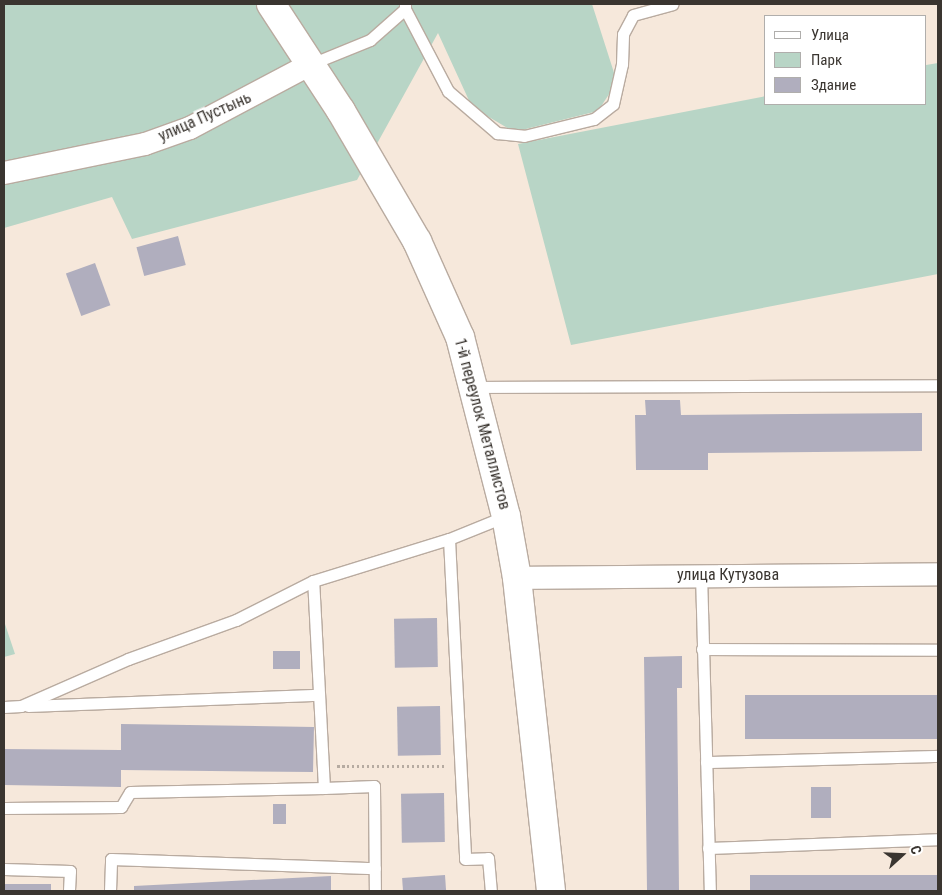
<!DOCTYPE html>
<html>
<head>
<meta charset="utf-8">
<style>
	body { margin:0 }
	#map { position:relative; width:942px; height:895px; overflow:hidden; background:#f6e8db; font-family:"Roboto Condensed",sans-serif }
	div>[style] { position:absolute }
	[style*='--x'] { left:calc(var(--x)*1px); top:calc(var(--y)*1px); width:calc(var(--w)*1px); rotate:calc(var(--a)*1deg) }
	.green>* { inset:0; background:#b8d5c6 }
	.building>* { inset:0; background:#b0aebe; transform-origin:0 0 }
	.path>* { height:3px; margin-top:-1.5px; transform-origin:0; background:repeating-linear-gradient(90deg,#b6aba1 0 2.5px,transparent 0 5px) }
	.roads { filter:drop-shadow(1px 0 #b9aba0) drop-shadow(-1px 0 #b9aba0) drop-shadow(0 1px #b9aba0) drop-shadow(0 -1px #b9aba0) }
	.lane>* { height:11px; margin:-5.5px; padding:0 5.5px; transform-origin:5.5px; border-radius:5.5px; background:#fff }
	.street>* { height:22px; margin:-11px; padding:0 11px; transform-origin:11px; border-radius:11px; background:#fff }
	.secondary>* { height:28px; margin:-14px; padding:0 14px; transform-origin:14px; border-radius:14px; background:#fff }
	span { translate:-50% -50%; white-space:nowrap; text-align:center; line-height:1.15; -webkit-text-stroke:5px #fff; paint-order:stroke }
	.street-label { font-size:16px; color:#3a3530 }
	.frame { position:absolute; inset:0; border:5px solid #3a3530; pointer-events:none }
	.legend { position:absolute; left:764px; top:15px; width:162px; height:90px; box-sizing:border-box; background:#fff; border:1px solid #b0aeac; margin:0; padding:6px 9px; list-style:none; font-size:15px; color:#3a3530 }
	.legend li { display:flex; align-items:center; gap:10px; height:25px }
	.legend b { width:25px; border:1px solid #b0aeac }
	.north { position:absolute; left:877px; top:830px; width:50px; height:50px; -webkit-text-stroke:4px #fff; paint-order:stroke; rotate:70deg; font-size:14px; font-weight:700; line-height:20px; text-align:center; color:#3a3530 }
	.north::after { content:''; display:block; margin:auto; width:18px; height:22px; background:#3a3530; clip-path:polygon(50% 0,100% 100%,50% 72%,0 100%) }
</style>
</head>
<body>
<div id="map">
	<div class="green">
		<i style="clip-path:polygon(4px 4px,592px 4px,617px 82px,598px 111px,514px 132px,472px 107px,438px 33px,357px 180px,132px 239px,112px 197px,4px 228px)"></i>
		<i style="clip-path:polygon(938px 63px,938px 274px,571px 345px,518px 144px,766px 96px,766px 104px,926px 104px,926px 65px)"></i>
		<i style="clip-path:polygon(4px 621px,15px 654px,4px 657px)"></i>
	</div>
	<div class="building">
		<i style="left:178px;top:236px;width:30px;height:43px;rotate:75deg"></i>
		<i style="left:95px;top:263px;width:45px;height:31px;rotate:70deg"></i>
		<i style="clip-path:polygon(645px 400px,680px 400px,681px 415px,922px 413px,922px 451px,708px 453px,708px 470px,636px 470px,635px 415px,646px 415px)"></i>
		<i style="left:437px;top:618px;width:49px;height:43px;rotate:89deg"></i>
		<i style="left:273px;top:651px;width:27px;height:18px"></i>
		<i style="clip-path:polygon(682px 656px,682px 688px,677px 688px,679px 891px,647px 891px,644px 657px)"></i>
		<i style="left:938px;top:695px;width:44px;height:193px;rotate:90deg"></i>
		<i style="left:440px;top:706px;width:49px;height:43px;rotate:89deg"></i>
		<i style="clip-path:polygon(121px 724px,314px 727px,313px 772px,121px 770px,121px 787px,4px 785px,4px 749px,121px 750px)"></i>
		<i style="left:831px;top:787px;width:31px;height:20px;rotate:90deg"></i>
		<i style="left:444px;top:793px;width:49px;height:43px;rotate:89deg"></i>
		<i style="left:273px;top:804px;width:13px;height:20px"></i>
		<i style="left:445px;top:875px;width:16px;height:43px;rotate:86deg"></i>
		<i style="left:938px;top:875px;width:16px;height:188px;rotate:90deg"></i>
		<i style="clip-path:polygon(331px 876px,331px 891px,134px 891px,134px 886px)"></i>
		<i style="left:4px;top:884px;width:47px;height:7px"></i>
	</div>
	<div class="path">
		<i style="--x:337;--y:766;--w:108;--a:0"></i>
	</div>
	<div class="roads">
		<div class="lane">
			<i style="--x:405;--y:9;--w:93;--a:62.3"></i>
			<i style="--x:448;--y:91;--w:65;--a:40.6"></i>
			<i style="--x:497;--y:133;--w:27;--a:6"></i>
			<i style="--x:524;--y:136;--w:72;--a:-13.7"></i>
			<i style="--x:594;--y:119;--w:24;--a:-38"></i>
			<i style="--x:613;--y:104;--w:41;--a:-77.3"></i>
			<i style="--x:622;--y:64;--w:30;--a:-88"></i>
			<i style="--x:623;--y:34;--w:21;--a:-62"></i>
			<i style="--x:633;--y:15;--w:41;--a:-15.4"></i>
			<i style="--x:311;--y:64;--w:64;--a:-22.1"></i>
			<i style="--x:370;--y:40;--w:47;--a:-41.5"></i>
			<i style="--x:405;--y:9;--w:5;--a:-90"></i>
			<i style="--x:475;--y:387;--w:463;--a:-0.2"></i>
			<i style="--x:449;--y:539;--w:320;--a:87.1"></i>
			<i style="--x:465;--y:859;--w:23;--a:-2"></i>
			<i style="--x:488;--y:858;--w:33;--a:85"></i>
			<i style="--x:701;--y:574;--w:317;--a:88.4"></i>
			<i style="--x:702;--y:649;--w:236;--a:0.2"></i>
			<i style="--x:28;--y:706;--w:291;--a:-2.2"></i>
			<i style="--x:4;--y:707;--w:17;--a:-3"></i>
			<i style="--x:21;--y:706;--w:117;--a:-23.7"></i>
			<i style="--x:128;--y:659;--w:115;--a:-19.9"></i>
			<i style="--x:236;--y:620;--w:86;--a:-26.9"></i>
			<i style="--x:313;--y:581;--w:142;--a:-17.2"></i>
			<i style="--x:449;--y:539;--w:61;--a:-22"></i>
			<i style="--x:706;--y:762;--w:232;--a:-1.5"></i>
			<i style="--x:324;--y:788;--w:50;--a:-2.3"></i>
			<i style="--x:374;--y:786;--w:105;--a:89.5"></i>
			<i style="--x:4;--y:808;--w:117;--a:-0.5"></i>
			<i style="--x:121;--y:807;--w:17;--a:-59"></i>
			<i style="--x:130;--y:792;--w:194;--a:-1.2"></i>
			<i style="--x:324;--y:788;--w:207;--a:-93"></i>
			<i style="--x:708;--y:848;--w:230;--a:-2.2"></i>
			<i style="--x:4;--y:869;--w:66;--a:1.7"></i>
			<i style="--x:70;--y:871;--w:20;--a:93"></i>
			<i style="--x:110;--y:891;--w:32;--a:-88"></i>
			<i style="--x:111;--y:859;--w:264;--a:2"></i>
		</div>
		<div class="street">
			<i style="--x:4;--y:173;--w:144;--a:-11.6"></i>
			<i style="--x:145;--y:144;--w:48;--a:-19.6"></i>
			<i style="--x:190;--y:128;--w:137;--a:-27.9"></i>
			<i style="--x:517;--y:578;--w:421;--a:-0.5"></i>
		</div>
		<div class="secondary">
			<i style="--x:271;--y:4;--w:128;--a:56.8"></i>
			<i style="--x:341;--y:111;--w:151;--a:59.7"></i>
			<i style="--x:417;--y:241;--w:105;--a:65.9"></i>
			<i style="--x:460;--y:337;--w:185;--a:75.6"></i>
			<i style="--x:506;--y:516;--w:63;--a:79.9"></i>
			<i style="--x:517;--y:578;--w:315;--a:83.8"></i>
		</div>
	</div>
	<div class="street-label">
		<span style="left:205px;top:117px;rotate:-24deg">улица Пустынь</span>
		<span style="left:482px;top:424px;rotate:75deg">1-й переулок Металлистов</span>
		<span style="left:728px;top:575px">улица Кутузова</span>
	</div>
	<div class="frame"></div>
	<ul class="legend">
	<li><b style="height:6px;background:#fff"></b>Улица</li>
	<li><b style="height:14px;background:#b8d5c6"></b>Парк</li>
	<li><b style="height:14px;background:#b0aebe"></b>Здание</li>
	</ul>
	<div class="north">С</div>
</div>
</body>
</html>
